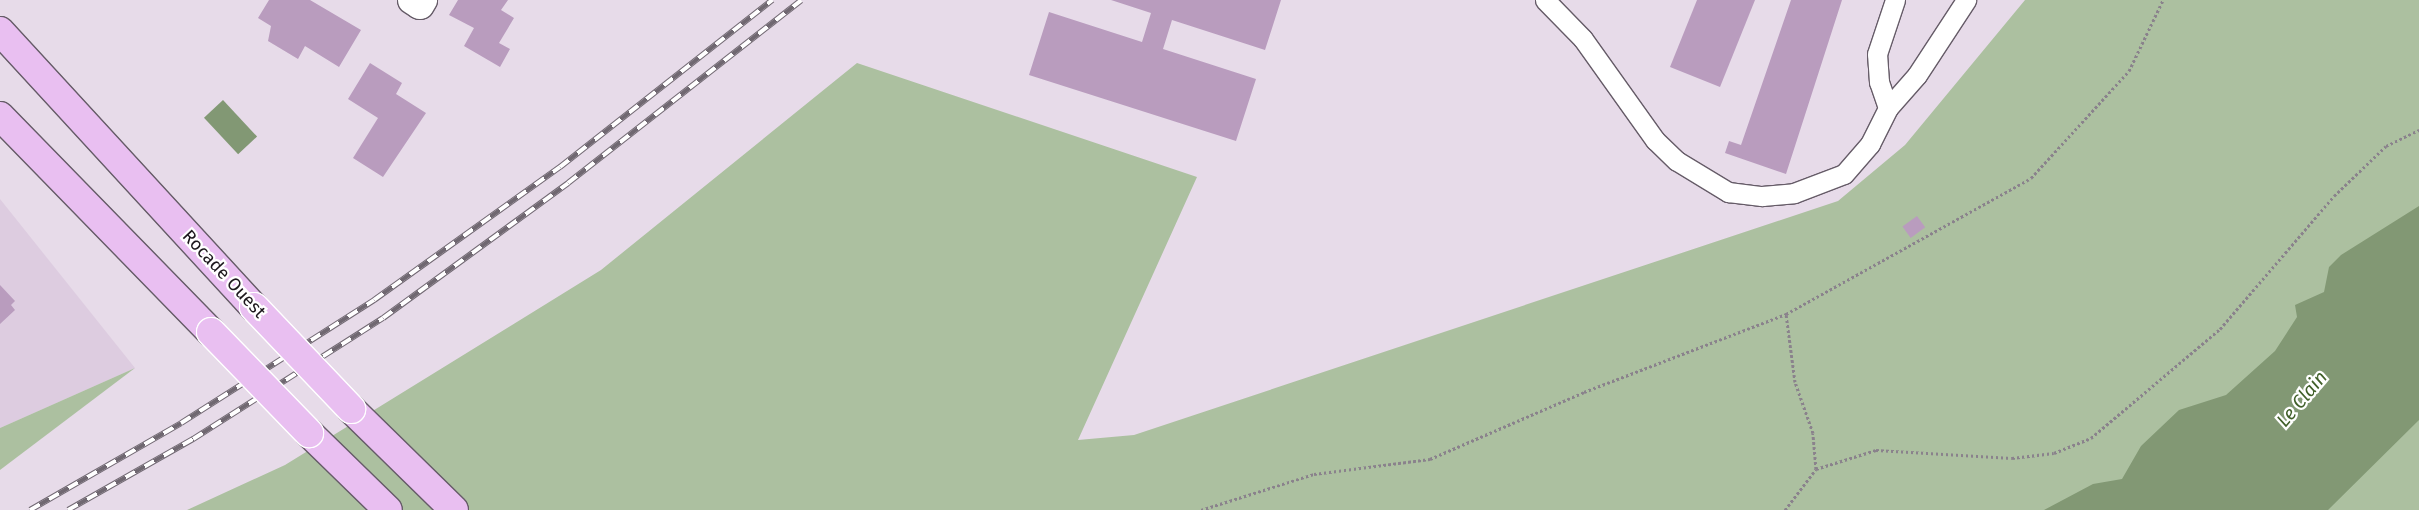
<!DOCTYPE html>
<html>
<head>
<meta charset="utf-8">
<style>
	body { margin:0 }
	#map { position:relative; width:2419px; height:510px; overflow:hidden; background:#e7dbe9; font-family:"Fira Sans",sans-serif }
	div>[style] { position:absolute }
	[style*='--x'] { left:calc(var(--x)*1px); top:calc(var(--y)*1px); width:calc(var(--w)*1px); rotate:calc(var(--a)*1deg) }
	.built>* { inset:0; background:#ddcce0 }
	.green>* { inset:0; background:#acc0a0 }
	.water>* { inset:0; background:#829874; transform-origin:0 0 }
	.building>* { inset:0; background:#b99cbe; transform-origin:0 0 }
	.path>* { height:3px; margin-top:-1.5px; transform-origin:0; background:repeating-linear-gradient(90deg,#8a828c 0 2.5px,transparent 0 5px) }
	.roads { filter:drop-shadow(1px 0 #665c68) drop-shadow(-1px 0 #665c68) drop-shadow(0 1px #665c68) drop-shadow(0 -1px #665c68) }
	.service>* { height:19px; margin:-9.5px; padding:0 9.5px; transform-origin:9.5px; border-radius:9.5px; background:#fff }
	.minor>* { height:28px; margin:-14px; padding:0 14px; transform-origin:14px; border-radius:14px; background:#fff }
	.primary>* { height:28px; margin:-14px; padding:0 14px; transform-origin:14px; border-radius:14px; background:#e9bff1 }
	.rail>* { height:5.5px; margin-top:-2.75px; transform-origin:0; background:repeating-linear-gradient(90deg,#fff 0 11px,#706871 0 22px); box-sizing:border-box; border-block:1px solid #706871 }
	.bridges { filter:drop-shadow(1px 0 #fff) drop-shadow(-1px 0 #fff) drop-shadow(0 1px #fff) drop-shadow(0 -1px #fff) }
	.primary-bridge>* { height:28px; margin:-14px; padding:0 14px; transform-origin:14px; border-radius:14px; background:#e9bff1 }
	span { translate:-50% -50%; white-space:nowrap; text-align:center; line-height:1.15; -webkit-text-stroke:4.5px #fff; paint-order:stroke }
	.street-label { font-size:18px; color:#1c171c }
	.water-label { font-size:19px; color:#41602a; font-style:italic }
</style>
</head>
<body>
<div id="map">
	<div class="built">
		<i style="clip-path:polygon(0 199px,135px 368px,0 428px)"></i>
	</div>
	<div class="green">
		<i style="clip-path:polygon(2025px 0,2419px 0,2419px 510px,187px 510px,285px 465px,601px 270px,857px 63px,1197px 177px,1078px 440px,1134px 435px,1838px 201px,1905px 145px)"></i>
		<i style="clip-path:polygon(135px 368px,0 470px,0 428px)"></i>
	</div>
	<div class="water">
		<i style="left:223px;top:100px;width:50px;height:26px;rotate:47deg"></i>
		<i style="clip-path:polygon(2419px 206px,2419px 420px,2328px 510px,2044px 510px,2093px 484px,2122px 479px,2141px 446px,2179px 410px,2226px 395px,2275px 351px,2297px 317px,2295px 305px,2324px 292px,2329px 267px,2341px 255px)"></i>
	</div>
	<div class="building">
		<i style="clip-path:polygon(269px 0,310px 0,361px 30px,339px 67px,305px 46px,298px 59px,268px 41px,271px 26px,258px 18px)"></i>
		<i style="clip-path:polygon(458px 0,508px 0,501px 10px,514px 18px,499px 43px,510px 49px,500px 67px,464px 46px,474px 28px,449px 15px)"></i>
		<i style="clip-path:polygon(1111px 0,1281px 0,1265px 50px,1172px 20px,1163px 49px,1256px 79px,1236px 141px,1029px 75px,1049px 12px,1142px 42px,1151px 13px)"></i>
		<i style="clip-path:polygon(1697px 0,1755px 0,1720px 87px,1670px 67px)"></i>
		<i style="clip-path:polygon(1791px 0,1842px 0,1786px 174px,1725px 153px,1729px 141px,1741px 145px)"></i>
		<i style="clip-path:polygon(370px 63px,402px 83px,396px 94px,426px 113px,383px 177px,353px 158px,378px 118px,348px 99px)"></i>
		<i style="left:1917px;top:216px;width:14px;height:18px;rotate:54deg"></i>
		<i style="clip-path:polygon(0 285px,15px 301px,11px 305px,15px 310px,0 324px)"></i>
	</div>
	<div class="path">
		<i style="--x:1816;--y:469;--w:36;--a:-95"></i>
		<i style="--x:1813;--y:433;--w:54;--a:-109.4"></i>
		<i style="--x:1795;--y:382;--w:69;--a:-97.5"></i>
		<i style="--x:1786;--y:314;--w:280;--a:-29"></i>
		<i style="--x:2031;--y:178;--w:145;--a:-47.5"></i>
		<i style="--x:2129;--y:71;--w:79;--a:-64.4"></i>
		<i style="--x:1201;--y:510;--w:119;--a:-17.7"></i>
		<i style="--x:1314;--y:474;--w:117;--a:-7.4"></i>
		<i style="--x:1430;--y:459;--w:168;--a:-23.5"></i>
		<i style="--x:1584;--y:392;--w:217;--a:-21.1"></i>
		<i style="--x:1785;--y:510;--w:51;--a:-52.9"></i>
		<i style="--x:1816;--y:469;--w:63;--a:-17.6"></i>
		<i style="--x:1876;--y:450;--w:136;--a:3.4"></i>
		<i style="--x:2012;--y:458;--w:42;--a:-6.8"></i>
		<i style="--x:2054;--y:453;--w:40;--a:-22"></i>
		<i style="--x:2091;--y:438;--w:169;--a:-40.2"></i>
		<i style="--x:2220;--y:329;--w:175;--a:-49.4"></i>
		<i style="--x:2334;--y:196;--w:72;--a:-43.9"></i>
		<i style="--x:2386;--y:146;--w:37;--a:-26"></i>
	</div>
	<div class="roads">
		<div class="service">
			<i style="--x:1545;--y:0;--w:54;--a:45.7"></i>
			<i style="--x:1583;--y:39;--w:124;--a:54.5"></i>
			<i style="--x:1655;--y:140;--w:30;--a:44"></i>
			<i style="--x:1677;--y:161;--w:60;--a:31.3"></i>
			<i style="--x:1728;--y:192;--w:34;--a:7"></i>
			<i style="--x:1762;--y:196;--w:32;--a:-5"></i>
			<i style="--x:1794;--y:193;--w:53;--a:-20.8"></i>
			<i style="--x:1844;--y:174;--w:40;--a:-49"></i>
			<i style="--x:1870;--y:144;--w:40;--a:-63.4"></i>
			<i style="--x:1888;--y:108;--w:44;--a:-48.7"></i>
			<i style="--x:1917;--y:75;--w:90;--a:-56.8"></i>
			<i style="--x:1888;--y:108;--w:28;--a:-109"></i>
			<i style="--x:1879;--y:82;--w:28;--a:-94"></i>
			<i style="--x:1877;--y:54;--w:57;--a:-71.6"></i>
		</div>
		<div class="minor">
			<i style="--x:412;--y:0;--w:9;--a:32"></i>
			<i style="--x:420;--y:5;--w:6;--a:-59"></i>
		</div>
		<div class="primary">
			<i style="--x:0;--y:31;--w:375;--a:47.4"></i>
			<i style="--x:0;--y:116;--w:302;--a:45.7"></i>
			<i style="--x:351;--y:409;--w:144;--a:44.4"></i>
			<i style="--x:309;--y:433;--w:110;--a:44.3"></i>
		</div>
	</div>
	<div class="rail">
		<i style="--x:30;--y:510;--w:174;--a:-29.9"></i>
		<i style="--x:181;--y:423;--w:229;--a:-32.5"></i>
		<i style="--x:374;--y:300;--w:229;--a:-35.6"></i>
		<i style="--x:560;--y:167;--w:270;--a:-38.2"></i>
		<i style="--x:68;--y:510;--w:144;--a:-29.6"></i>
		<i style="--x:193;--y:439;--w:225;--a:-32.5"></i>
		<i style="--x:383;--y:318;--w:229;--a:-36.1"></i>
		<i style="--x:568;--y:183;--w:296;--a:-38.1"></i>
	</div>
	<div class="bridges">
		<div class="primary-bridge">
			<i style="--x:254;--y:307;--w:141;--a:46.4"></i>
			<i style="--x:211;--y:332;--w:141;--a:45.9"></i>
		</div>
	</div>
	<div class="street-label">
		<span style="left:224px;top:274px;rotate:47deg">Rocade Ouest</span>
	</div>
	<div class="water-label">
		<span style="left:2302px;top:399px;rotate:-50deg">Le Clain</span>
	</div>
</div>
</body>
</html>
